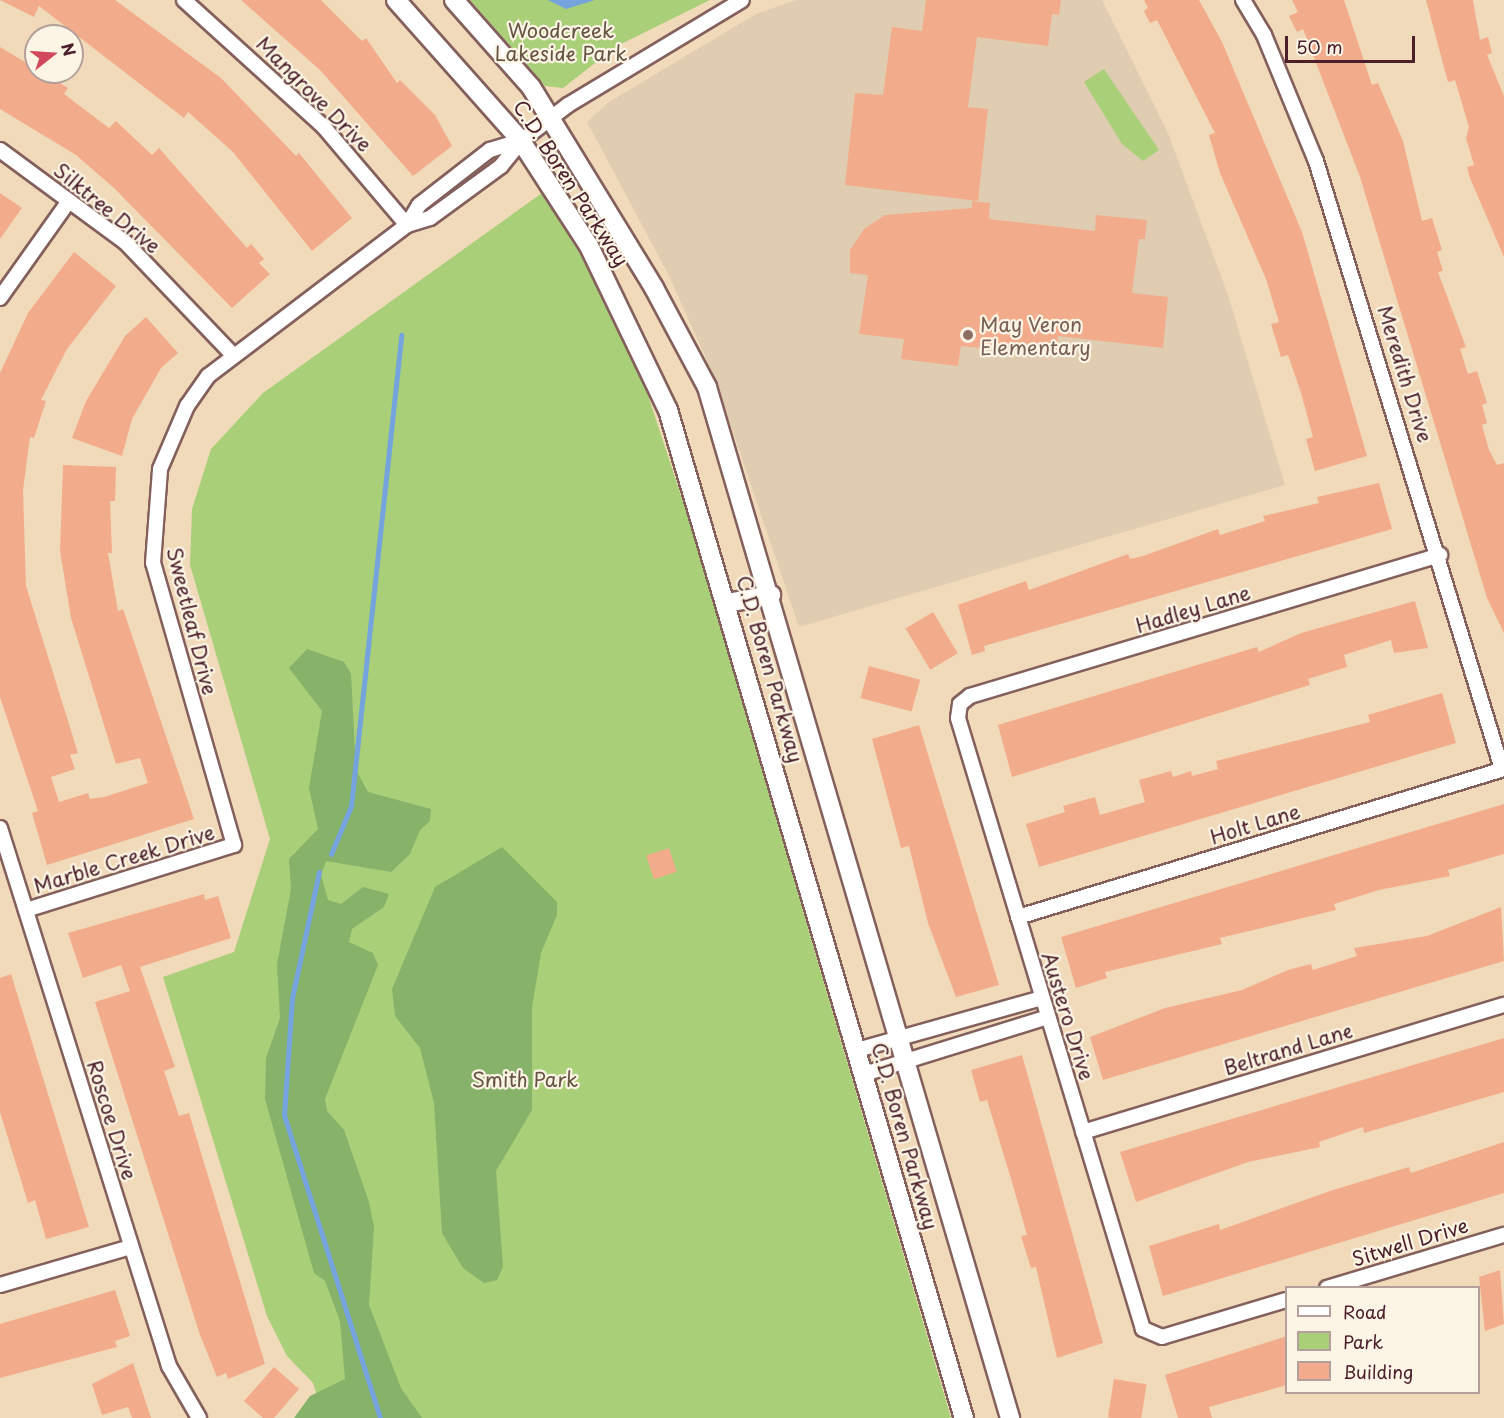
<!DOCTYPE html>
<html>
<head>
<meta charset="utf-8">
<style>
	body { margin:0 }
	#map { position:relative; width:1504px; height:1418px; overflow:hidden; background:#f1daba; font-family:"Playpen Sans",sans-serif }
	div>[style] { position:absolute }
	[style*='--x'] { left:calc(var(--x)*1px); top:calc(var(--y)*1px); width:calc(var(--w)*1px); rotate:calc(var(--a)*1deg) }
	.built>* { inset:0; background:#e0cdb1 }
	.green>* { inset:0; background:#a9cf79 }
	.forest>* { inset:0; background:#86b269 }
	.water>* { inset:0; background:#74a3de }
	.stream>* { height:5px; margin:-2.5px; padding:0 2.5px; transform-origin:2.5px; border-radius:2.5px; background:#74a3de }
	.building>* { inset:0; background:#f3ac8b; transform-origin:0 0 }
	.roads { filter:drop-shadow(2px 0 #84605d) drop-shadow(-2px 0 #84605d) drop-shadow(0 2px #84605d) drop-shadow(0 -2px #84605d) }
	.minor>* { height:14px; margin:-7px; padding:0 7px; transform-origin:7px; border-radius:7px; background:#fff }
	.tertiary>* { height:18px; margin:-9px; padding:0 9px; transform-origin:9px; border-radius:9px; background:#fff }
	.dots>* { width:16px; height:16px; translate:-50% -50%; box-sizing:border-box; border:3px solid #fcf5e5; border-radius:50% }
	span { translate:-50% -50%; white-space:nowrap; text-align:center; line-height:1.15; -webkit-text-stroke:4.5px #fcf5e5; paint-order:stroke }
	.park-label { font-size:20px; color:#665442 }
	.street-label { font-size:20px; color:#4a1f2b }
	.education-label { font-size:20px; color:#785e54 }
	.left { translate:0 -50%; text-align:left }
	.legend { position:absolute; left:1285px; top:1286px; width:195px; height:108px; box-sizing:border-box; background:#fcf5e5; border:2px solid #b59f9b; margin:0; padding:8px 10px; list-style:none; font-size:18px; color:#4a1f2b }
	.legend li { display:flex; align-items:center; gap:12px; height:30px }
	.legend b { width:30px; border:2px solid #b59f9b }
	.north { position:absolute; left:24px; top:24px; width:60px; height:60px; box-sizing:border-box; background:#fcf5e5; border:2px solid #b59f9b; border-radius:50%; rotate:73deg; font-size:16px; font-weight:700; line-height:24px; text-align:center; color:#4a1f2b }
	.north::after { content:''; display:block; margin:auto; width:21px; height:27px; background:#d1495b; clip-path:polygon(50% 0,100% 100%,50% 72%,0 100%) }
	.scale { position:absolute; left:1285px; top:36px; width:130px; height:27px; box-sizing:border-box; border:3px solid #4a1f2b; border-top:0; padding-left:8px; font-size:18px; line-height:21px; white-space:nowrap; color:#4a1f2b; -webkit-text-stroke:4px #fcf5e5; paint-order:stroke }
</style>
</head>
<body>
<div id="map">
	<div class="built">
		<i style="clip-path:polygon(796px 0,1102px 0,1168px 133px,1228px 295px,1285px 485px,799px 627px,714px 376px,667px 272px,587px 122px,609px 102px,756px 14px)"></i>
	</div>
	<div class="green">
		<i style="clip-path:polygon(470px 0,710px 0,617px 46px,563px 88px,545px 86px)"></i>
		<i style="clip-path:polygon(1104px 69px,1159px 150px,1143px 161px,1122px 144px,1084px 82px)"></i>
		<i style="clip-path:polygon(542px 193px,585px 262px,644px 383px,687px 514px,951px 1418px,324px 1418px,313px 1383px,287px 1356px,267px 1316px,163px 977px,234px 952px,270px 839px,190px 565px,192px 509px,211px 449px,263px 393px)"></i>
	</div>
	<div class="forest">
		<i style="clip-path:polygon(307px 649px,344px 662px,351px 674px,356px 770px,368px 792px,431px 809px,430px 821px,420px 830px,410px 854px,391px 872px,326px 861px,321px 875px,328px 900px,341px 904px,363px 887px,389px 894px,384px 907px,352px 929px,349px 942px,373px 953px,378px 965px,325px 1099px,327px 1111px,344px 1130px,369px 1202px,374px 1227px,369px 1305px,401px 1388px,422px 1418px,294px 1418px,310px 1396px,345px 1379px,340px 1321px,325px 1281px,314px 1273px,265px 1099px,266px 1058px,280px 1018px,277px 964px,291px 889px,289px 859px,318px 829px,309px 788px,322px 711px,289px 668px)"></i>
		<i style="clip-path:polygon(502px 847px,557px 902px,557px 915px,541px 953px,532px 1007px,532px 1110px,496px 1171px,503px 1267px,497px 1280px,484px 1283px,463px 1268px,442px 1233px,434px 1103px,420px 1048px,395px 1016px,392px 989px,435px 887px)"></i>
	</div>
	<div class="water">
		<i style="clip-path:polygon(548px 0,595px 0,566px 9px)"></i>
	</div>
	<div class="stream">
		<i style="--x:331;--y:854;--w:52;--a:-67.4"></i>
		<i style="--x:351;--y:806;--w:474;--a:-83.9"></i>
		<i style="--x:319;--y:872;--w:129;--a:102.1"></i>
		<i style="--x:292;--y:998;--w:117;--a:93.9"></i>
		<i style="--x:284;--y:1115;--w:318;--a:72.4"></i>
	</div>
	<div class="building">
		<i style="clip-path:polygon(0 0,115px 0,221px 78px,296px 156px,299px 153px,352px 218px,312px 251px,233px 152px,188px 112px,184px 118px,39px 6px,34px 17px)"></i>
		<i style="clip-path:polygon(241px 0,321px 0,362px 41px,366px 38px,397px 83px,400px 80px,435px 115px,452px 146px,413px 176px,321px 71px)"></i>
		<i style="clip-path:polygon(926px 0,1061px 0,1059px 15px,1052px 14px,1048px 46px,977px 37px,968px 107px,988px 109px,978px 201px,845px 185px,855px 93px,883px 95px,892px 27px,922px 31px)"></i>
		<i style="clip-path:polygon(1144px 0,1199px 0,1222px 42px,1302px 232px,1367px 456px,1315px 471px,1306px 439px,1313px 437px,1301px 393px,1288px 355px,1281px 357px,1271px 324px,1279px 322px,1266px 279px,1220px 173px,1209px 135px,1215px 133px,1157px 20px,1150px 23px,1144px 11px,1148px 8px)"></i>
		<i style="clip-path:polygon(1292px 0,1344px 0,1372px 85px,1378px 83px,1403px 141px,1422px 221px,1432px 218px,1442px 250px,1437px 252px,1443px 271px,1438px 272px,1466px 347px,1460px 349px,1468px 374px,1477px 371px,1487px 403px,1482px 405px,1487px 423px,1482px 425px,1489px 450px,1497px 465px,1504px 463px,1504px 633px,1487px 598px,1360px 177px,1303px 29px,1297px 32px,1289px 16px,1298px 12px)"></i>
		<i style="clip-path:polygon(1426px 0,1473px 0,1480px 40px,1488px 37px,1492px 53px,1487px 55px,1504px 96px,1504px 257px,1470px 178px,1467px 167px,1474px 165px,1466px 138px,1469px 127px,1455px 80px,1448px 82px)"></i>
		<i style="clip-path:polygon(0 47px,68px 88px,64px 94px,109px 128px,116px 121px,152px 155px,159px 148px,247px 248px,251px 244px,264px 259px,259px 263px,270px 274px,232px 308px,114px 188px,76px 155px,0 109px)"></i>
		<i style="clip-path:polygon(0 193px,22px 208px,0 239px)"></i>
		<i style="clip-path:polygon(972px 201px,990px 203px,989px 219px,1095px 231px,1096px 215px,1147px 220px,1145px 239px,1139px 239px,1132px 293px,1168px 297px,1163px 348px,1058px 336px,1057px 355px,961px 346px,958px 366px,901px 359px,904px 339px,859px 334px,868px 275px,850px 273px,850px 250px,864px 229px,885px 215px,972px 208px)"></i>
		<i style="clip-path:polygon(74px 252px,116px 286px,67px 349px,41px 400px,46px 401px,34px 438px,30px 437px,23px 490px,26px 586px,78px 753px,70px 755px,75px 769px,51px 777px,59px 802px,88px 793px,90px 799px,104px 797px,148px 783px,140px 758px,116px 764px,71px 618px,60px 551px,63px 465px,116px 467px,115px 501px,110px 501px,112px 553px,108px 553px,118px 611px,123px 609px,194px 819px,47px 865px,32px 813px,38px 811px,0 697px,0 373px,28px 313px)"></i>
		<i style="clip-path:polygon(146px 317px,178px 353px,161px 368px,132px 419px,122px 456px,72px 438px,86px 401px,125px 336px)"></i>
		<i style="clip-path:polygon(1379px 483px,1392px 529px,984px 646px,985px 651px,972px 655px,958px 605px,1026px 581px,1029px 590px,1128px 554px,1130px 559px,1143px 556px,1218px 529px,1220px 535px,1265px 521px,1263px 516px,1319px 503px,1317px 497px)"></i>
		<i style="clip-path:polygon(1415px 601px,1428px 648px,1394px 653px,1391px 640px,1344px 655px,1347px 667px,1308px 679px,1310px 685px,1012px 777px,998px 725px,1257px 647px,1259px 652px,1301px 633px)"></i>
		<i style="left:933px;top:612px;width:48px;height:32px;rotate:59deg"></i>
		<i style="left:869px;top:666px;width:53px;height:33px;rotate:15deg"></i>
		<i style="clip-path:polygon(1442px 693px,1456px 743px,1039px 867px,1026px 824px,1065px 812px,1063px 806px,1095px 797px,1100px 815px,1145px 802px,1139px 780px,1171px 771px,1173px 777px,1191px 771px,1192px 776px,1218px 769px,1216px 761px,1370px 722px,1368px 715px)"></i>
		<i style="clip-path:polygon(919px 725px,999px 985px,956px 997px,928px 923px,909px 846px,901px 848px,872px 739px)"></i>
		<i style="clip-path:polygon(1504px 804px,1504px 854px,1448px 870px,1450px 876px,1379px 890px,1334px 904px,1336px 910px,1220px 938px,1222px 944px,1105px 972px,1107px 978px,1076px 988px,1061px 937px)"></i>
		<i style="left:669px;top:848px;width:25px;height:24px;rotate:72deg"></i>
		<i style="clip-path:polygon(204px 894px,205px 900px,218px 896px,231px 938px,140px 967px,175px 1067px,164px 1071px,179px 1116px,189px 1113px,265px 1364px,228px 1379px,226px 1373px,217px 1377px,200px 1335px,95px 1002px,130px 991px,121px 965px,83px 978px,68px 933px)"></i>
		<i style="clip-path:polygon(1501px 907px,1504px 961px,1103px 1080px,1090px 1037px,1165px 1008px,1242px 990px,1288px 970px,1311px 964px,1313px 970px,1357px 956px,1354px 948px,1427px 936px)"></i>
		<i style="clip-path:polygon(11px 974px,89px 1227px,46px 1239px,35px 1200px,28px 1203px,0 1112px,0 978px)"></i>
		<i style="clip-path:polygon(1504px 1038px,1504px 1092px,1364px 1133px,1363px 1127px,1319px 1142px,1320px 1147px,1248px 1162px,1136px 1202px,1120px 1152px)"></i>
		<i style="clip-path:polygon(1022px 1055px,1103px 1343px,1057px 1358px,1036px 1267px,1031px 1268px,1021px 1236px,1027px 1235px,1012px 1182px,987px 1100px,980px 1102px,971px 1070px)"></i>
		<i style="clip-path:polygon(1504px 1142px,1504px 1193px,1163px 1296px,1149px 1246px,1219px 1224px,1220px 1230px,1333px 1190px,1409px 1167px,1411px 1173px)"></i>
		<i style="clip-path:polygon(1500px 1270px,1504px 1324px,1485px 1331px,1479px 1277px)"></i>
		<i style="clip-path:polygon(115px 1290px,130px 1336px,115px 1341px,117px 1347px,0 1378px,0 1324px)"></i>
		<i style="clip-path:polygon(1287px 1336px,1287px 1385px,1209px 1407px,1212px 1418px,1178px 1418px,1165px 1375px)"></i>
		<i style="clip-path:polygon(133px 1363px,151px 1418px,132px 1418px,128px 1407px,102px 1415px,92px 1384px)"></i>
		<i style="clip-path:polygon(274px 1367px,299px 1389px,274px 1418px,263px 1418px,244px 1401px)"></i>
		<i style="left:1114px;top:1379px;width:33px;height:39px;rotate:9deg"></i>
	</div>
	<div class="roads">
		<div class="minor">
			<i style="--x:184;--y:0;--w:188;--a:42.2"></i>
			<i style="--x:323;--y:126;--w:130;--a:49.7"></i>
			<i style="--x:1243;--y:0;--w:41;--a:59"></i>
			<i style="--x:1264;--y:35;--w:136;--a:67.6"></i>
			<i style="--x:1316;--y:161;--w:636;--a:72.99"></i>
			<i style="--x:0;--y:150;--w:157;--a:36.4"></i>
			<i style="--x:126;--y:243;--w:155;--a:46.3"></i>
			<i style="--x:407;--y:225;--w:23;--a:-59"></i>
			<i style="--x:419;--y:205;--w:90;--a:-37.8"></i>
			<i style="--x:490;--y:150;--w:31;--a:-17"></i>
			<i style="--x:0;--y:298;--w:119;--a:-54.6"></i>
			<i style="--x:0;--y:828;--w:564;--a:72.56"></i>
			<i style="--x:169;--y:1366;--w:60;--a:60"></i>
			<i style="--x:26;--y:910;--w:218;--a:-17.4"></i>
			<i style="--x:234;--y:845;--w:293;--a:-106"></i>
			<i style="--x:153;--y:563;--w:94;--a:-85.7"></i>
			<i style="--x:160;--y:469;--w:69;--a:-66.8"></i>
			<i style="--x:187;--y:406;--w:37;--a:-55"></i>
			<i style="--x:208;--y:376;--w:250;--a:-37.2"></i>
			<i style="--x:407;--y:225;--w:24;--a:-17"></i>
			<i style="--x:430;--y:218;--w:88;--a:-36.2"></i>
			<i style="--x:501;--y:166;--w:32;--a:-51"></i>
			<i style="--x:521;--y:141;--w:59;--a:-37.5"></i>
			<i style="--x:568;--y:105;--w:203;--a:-31.1"></i>
			<i style="--x:1018;--y:917;--w:508;--a:-16.94"></i>
			<i style="--x:857;--y:1050;--w:192;--a:-15.7"></i>
			<i style="--x:864;--y:1074;--w:193;--a:-17.2"></i>
			<i style="--x:1083;--y:1132;--w:440;--a:-16.8"></i>
			<i style="--x:0;--y:1285;--w:136;--a:-16.2"></i>
			<i style="--x:1327;--y:1288;--w:185;--a:-16.7"></i>
			<i style="--x:1286;--y:1300;--w:129;--a:163.4"></i>
			<i style="--x:1162;--y:1337;--w:21;--a:-157"></i>
			<i style="--x:1143;--y:1329;--w:638;--a:-106.85"></i>
			<i style="--x:958;--y:718;--w:14;--a:-82"></i>
			<i style="--x:960;--y:704;--w:13;--a:-39"></i>
			<i style="--x:970;--y:696;--w:491;--a:-16.7"></i>
		</div>
		<div class="tertiary">
			<i style="--x:396;--y:0;--w:188;--a:48.4"></i>
			<i style="--x:521;--y:141;--w:125;--a:57.1"></i>
			<i style="--x:589;--y:246;--w:182;--a:64.3"></i>
			<i style="--x:668;--y:410;--w:1051;--a:73.64"></i>
			<i style="--x:454;--y:0;--w:116;--a:48.5"></i>
			<i style="--x:531;--y:87;--w:236;--a:58.5"></i>
			<i style="--x:654;--y:288;--w:112;--a:61.8"></i>
			<i style="--x:707;--y:387;--w:1075;--a:73.62"></i>
			<i style="--x:727;--y:603;--w:45;--a:-10.3"></i>
		</div>
	</div>
	<div class="dots">
		<i style="left:968px;top:335px;background:#8d6e63"></i>
	</div>
	<div class="park-label">
		<span style="left:561px;top:42px">Woodcreek<br>Lakeside Park</span>
		<span style="left:525px;top:1079px">Smith Park</span>
	</div>
	<div class="street-label">
		<span style="left:314px;top:94px;rotate:45deg">Mangrove Drive</span>
		<span style="left:571px;top:183px;rotate:57deg">C.D. Boren Parkway</span>
		<span style="left:107px;top:208px;rotate:39deg">Silktree Drive</span>
		<span style="left:1405px;top:374px;rotate:73deg">Meredith Drive</span>
		<span style="left:1193px;top:609px;rotate:-17deg">Hadley Lane</span>
		<span style="left:192px;top:621px;rotate:76deg">Sweetleaf Drive</span>
		<span style="left:770px;top:669px;rotate:74deg">C.D. Boren Parkway</span>
		<span style="left:1255px;top:824px;rotate:-17deg">Holt Lane</span>
		<span style="left:124px;top:859px;rotate:-17deg">Marble Creek Drive</span>
		<span style="left:1068px;top:1016px;rotate:73deg">Austero Drive</span>
		<span style="left:1288px;top:1049px;rotate:-17deg">Beltrand Lane</span>
		<span style="left:112px;top:1120px;rotate:73deg">Roscoe Drive</span>
		<span style="left:905px;top:1136px;rotate:74deg">C.D. Boren Parkway</span>
		<span style="left:1410px;top:1242px;rotate:-17deg">Sitwell Drive</span>
	</div>
	<div class="education-label">
		<span class="left" style="left:980px;top:336px">May Veron<br>Elementary</span>
	</div>
	<ul class="legend">
	<li><b style="height:8px;background:#fff"></b>Road</li>
	<li><b style="height:16px;background:#a9cf79"></b>Park</li>
	<li><b style="height:16px;background:#f3ac8b"></b>Building</li>
	</ul>
	<div class="north">N</div>
	<div class="scale">50 m</div>
</div>
</body>
</html>
